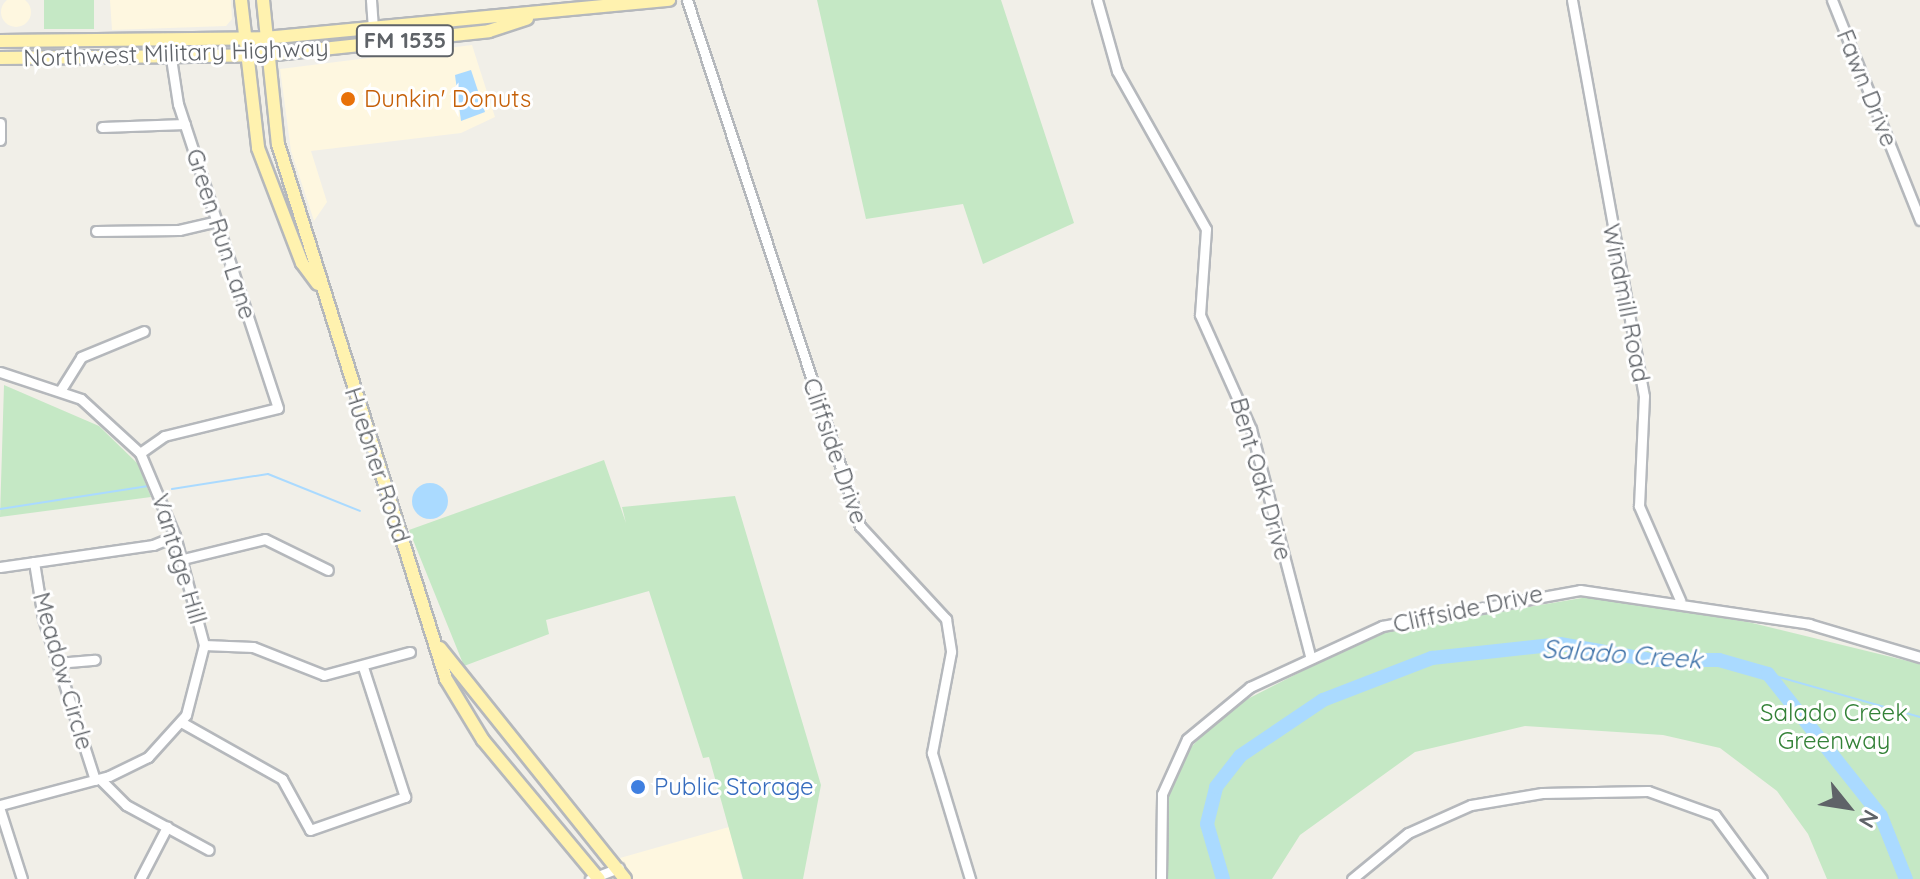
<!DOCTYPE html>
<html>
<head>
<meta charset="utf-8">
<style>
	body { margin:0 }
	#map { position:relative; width:1920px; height:879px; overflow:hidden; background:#f1efe8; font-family:Quicksand,sans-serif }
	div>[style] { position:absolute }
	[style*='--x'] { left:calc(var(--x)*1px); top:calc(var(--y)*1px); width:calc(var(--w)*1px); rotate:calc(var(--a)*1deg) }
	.commercial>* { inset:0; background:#fef7e0 }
	.round { border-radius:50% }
	.green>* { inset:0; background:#c5e8c5; transform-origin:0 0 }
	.water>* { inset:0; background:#aadaff }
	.stream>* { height:2px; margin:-1px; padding:0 1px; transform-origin:1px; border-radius:1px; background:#aadaff }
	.river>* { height:14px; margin:-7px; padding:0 7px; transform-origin:7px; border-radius:7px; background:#aadaff }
	.roads { filter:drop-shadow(2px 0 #b5b8bc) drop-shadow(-2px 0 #b5b8bc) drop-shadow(0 2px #b5b8bc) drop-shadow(0 -2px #b5b8bc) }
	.minor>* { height:9px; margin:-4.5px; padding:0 4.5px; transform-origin:4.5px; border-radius:4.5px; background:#fff }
	.major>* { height:12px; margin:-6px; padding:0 6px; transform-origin:6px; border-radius:6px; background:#fff2af }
	.dots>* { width:22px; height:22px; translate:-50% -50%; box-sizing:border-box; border:4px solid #fff; border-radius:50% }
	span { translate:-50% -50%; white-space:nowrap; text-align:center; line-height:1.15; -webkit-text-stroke:6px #fff; paint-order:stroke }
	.shield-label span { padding:2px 6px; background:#fff; border:2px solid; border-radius:6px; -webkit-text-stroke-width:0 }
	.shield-label { font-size:22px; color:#5f6368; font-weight:700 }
	.street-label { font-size:24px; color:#5f6368 }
	.food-label { font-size:24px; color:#c56008 }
	.left { translate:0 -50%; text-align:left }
	.park-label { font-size:24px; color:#348238 }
	.shop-label { font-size:24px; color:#366cbe }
	.water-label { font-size:26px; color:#4174aa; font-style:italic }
	.north { position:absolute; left:1808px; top:767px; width:80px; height:80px; -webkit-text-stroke:6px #fff; paint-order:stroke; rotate:120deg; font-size:22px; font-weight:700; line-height:32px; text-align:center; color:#5f6368 }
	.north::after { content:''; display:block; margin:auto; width:28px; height:36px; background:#5f6368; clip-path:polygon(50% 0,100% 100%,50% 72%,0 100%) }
</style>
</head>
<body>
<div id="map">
	<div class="commercial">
		<i class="round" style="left:1px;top:-3px;width:30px;height:30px"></i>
		<i style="clip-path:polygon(110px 0,231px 0,232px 19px,226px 26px,112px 30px)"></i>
		<i style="clip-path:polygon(472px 45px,495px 117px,461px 133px,311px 151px,327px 202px,314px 221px,291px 151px,280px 69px)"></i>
		<i style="clip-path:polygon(729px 827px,742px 879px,632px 879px,620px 858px)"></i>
	</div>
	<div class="green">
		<i style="left:44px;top:0;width:50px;height:29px"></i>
		<i style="clip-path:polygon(817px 0,1001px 0,1074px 223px,983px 264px,963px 204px,866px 219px)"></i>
		<i style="clip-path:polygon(4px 385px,99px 426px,138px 464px,151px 497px,0 517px)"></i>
		<i style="clip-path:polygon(604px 460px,626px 523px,622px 507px,735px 496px,821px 785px,803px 879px,743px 879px,709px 757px,703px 758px,649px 591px,546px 620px,549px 634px,464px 666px,409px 530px)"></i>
		<i style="clip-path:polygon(1588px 597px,1748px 622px,1920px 664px,1920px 879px,1827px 879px,1808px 834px,1777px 791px,1720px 748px,1663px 735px,1525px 726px,1415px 752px,1300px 835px,1272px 879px,1168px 879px,1167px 797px,1177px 762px,1226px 710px,1379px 632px)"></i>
	</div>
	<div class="water">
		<i style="clip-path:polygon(471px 70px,485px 112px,461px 121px,455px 75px)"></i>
		<i class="round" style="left:412px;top:483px;width:36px;height:36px"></i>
	</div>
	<div class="stream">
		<i style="--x:172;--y:489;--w:97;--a:-8.9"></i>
		<i style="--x:268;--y:474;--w:99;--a:21.9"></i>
		<i style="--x:0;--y:509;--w:150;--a:-8.8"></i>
		<i style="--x:1768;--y:674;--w:158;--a:15.8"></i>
	</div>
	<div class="river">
		<i style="--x:1223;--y:879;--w:57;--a:-106.2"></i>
		<i style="--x:1207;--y:824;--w:38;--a:-76"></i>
		<i style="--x:1216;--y:787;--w:39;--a:-52"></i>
		<i style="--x:1240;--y:756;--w:100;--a:-34"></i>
		<i style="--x:1323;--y:700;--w:117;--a:-21.1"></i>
		<i style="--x:1432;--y:658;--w:129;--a:-6.2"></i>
		<i style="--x:1560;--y:644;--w:92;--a:10"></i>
		<i style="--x:1651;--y:660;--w:68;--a:0"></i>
		<i style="--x:1719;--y:660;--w:51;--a:15.9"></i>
		<i style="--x:1768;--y:674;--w:181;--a:51.5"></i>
		<i style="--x:1881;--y:816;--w:68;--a:68.4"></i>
	</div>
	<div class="roads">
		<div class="minor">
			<i style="--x:371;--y:0;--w:28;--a:86"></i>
			<i style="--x:687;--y:0;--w:554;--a:71.79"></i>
			<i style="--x:860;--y:526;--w:127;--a:47.2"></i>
			<i style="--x:946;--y:619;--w:33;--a:81"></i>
			<i style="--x:951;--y:652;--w:103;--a:100.7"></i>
			<i style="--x:932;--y:753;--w:132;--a:73.2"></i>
			<i style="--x:1097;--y:0;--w:74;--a:74.3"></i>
			<i style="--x:1117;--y:71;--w:181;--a:60.6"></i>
			<i style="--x:1206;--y:229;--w:86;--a:94"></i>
			<i style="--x:1200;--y:315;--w:125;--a:65.9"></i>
			<i style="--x:1251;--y:429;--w:234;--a:75.4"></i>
			<i style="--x:1572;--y:0;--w:402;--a:79.7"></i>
			<i style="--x:1644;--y:396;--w:110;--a:92.6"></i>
			<i style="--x:1639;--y:506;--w:103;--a:66.4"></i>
			<i style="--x:1832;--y:0;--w:237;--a:68.2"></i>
			<i style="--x:0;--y:123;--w:17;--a:90"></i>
			<i style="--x:102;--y:127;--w:83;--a:-2.1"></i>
			<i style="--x:96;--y:231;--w:83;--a:-0.7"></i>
			<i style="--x:179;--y:230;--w:39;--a:-13"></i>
			<i style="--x:0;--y:372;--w:85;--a:18.4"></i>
			<i style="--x:81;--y:399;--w:80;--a:42.5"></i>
			<i style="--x:140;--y:453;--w:90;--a:67.1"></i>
			<i style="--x:175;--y:536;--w:113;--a:75.1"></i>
			<i style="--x:204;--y:645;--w:72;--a:104.4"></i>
			<i style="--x:186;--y:715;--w:57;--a:132.1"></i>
			<i style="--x:148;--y:757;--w:43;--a:154"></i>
			<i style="--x:109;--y:776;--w:113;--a:165.1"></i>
			<i style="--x:60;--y:391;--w:40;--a:-58"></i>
			<i style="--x:81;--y:357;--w:68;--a:-22.4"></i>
			<i style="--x:140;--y:453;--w:29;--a:-35"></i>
			<i style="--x:164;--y:436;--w:117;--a:-13.8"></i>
			<i style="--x:278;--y:408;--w:320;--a:-108.2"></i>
			<i style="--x:178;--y:104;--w:47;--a:-98.7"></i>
			<i style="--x:183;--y:559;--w:84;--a:-13.7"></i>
			<i style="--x:265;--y:539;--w:70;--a:26.2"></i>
			<i style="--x:34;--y:562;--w:57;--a:80.9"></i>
			<i style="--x:43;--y:618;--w:170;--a:72.2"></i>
			<i style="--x:0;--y:567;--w:155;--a:-8.2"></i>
			<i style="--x:153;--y:545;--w:24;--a:-22"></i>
			<i style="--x:204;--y:645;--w:49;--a:2.3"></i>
			<i style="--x:253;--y:647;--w:76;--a:21.5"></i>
			<i style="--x:324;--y:675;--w:89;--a:-15"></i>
			<i style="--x:57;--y:663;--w:38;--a:-5"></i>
			<i style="--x:181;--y:722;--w:116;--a:29.4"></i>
			<i style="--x:282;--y:779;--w:58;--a:61.2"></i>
			<i style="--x:310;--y:830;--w:101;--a:-19.2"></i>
			<i style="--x:405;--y:797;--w:137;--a:-107.9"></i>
			<i style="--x:100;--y:779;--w:37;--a:45"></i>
			<i style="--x:126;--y:805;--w:94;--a:28.5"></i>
			<i style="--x:0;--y:810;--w:72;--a:72.3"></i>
			<i style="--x:140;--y:879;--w:59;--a:-62.6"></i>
			<i style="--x:590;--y:879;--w:31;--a:-21"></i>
			<i style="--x:1161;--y:879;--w:85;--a:-89.3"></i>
			<i style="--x:1162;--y:794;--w:60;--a:-65.6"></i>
			<i style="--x:1187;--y:739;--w:82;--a:-39.5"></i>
			<i style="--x:1250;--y:687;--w:145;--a:-24.8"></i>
			<i style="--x:1382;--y:626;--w:201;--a:-10.3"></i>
			<i style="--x:1580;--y:590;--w:232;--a:8.4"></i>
			<i style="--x:1809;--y:624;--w:116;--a:16.6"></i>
			<i style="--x:1352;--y:879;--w:72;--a:-39.4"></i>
			<i style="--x:1408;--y:833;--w:69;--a:-24"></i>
			<i style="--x:1471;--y:805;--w:72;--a:-9.6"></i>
			<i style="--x:1542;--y:793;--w:106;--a:-1.1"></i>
			<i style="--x:1648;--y:791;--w:71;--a:19.7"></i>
			<i style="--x:1715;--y:815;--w:79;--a:53.7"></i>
		</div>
		<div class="major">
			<i style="--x:241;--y:0;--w:149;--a:83.4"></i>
			<i style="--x:258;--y:148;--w:123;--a:69.1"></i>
			<i style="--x:302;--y:263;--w:26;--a:53"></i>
			<i style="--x:263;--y:0;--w:145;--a:84.1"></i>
			<i style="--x:278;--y:144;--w:561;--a:72.57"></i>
			<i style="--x:446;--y:679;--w:71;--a:58.8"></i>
			<i style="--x:483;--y:740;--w:181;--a:50.2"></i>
			<i style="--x:0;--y:41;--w:265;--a:-0.6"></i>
			<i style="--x:265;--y:38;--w:406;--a:-5.4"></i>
			<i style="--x:0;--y:58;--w:266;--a:-0.6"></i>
			<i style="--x:266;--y:55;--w:224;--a:-6.1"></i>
			<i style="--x:489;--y:31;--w:40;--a:-18"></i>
			<i style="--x:440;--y:648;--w:296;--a:51.3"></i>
		</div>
	</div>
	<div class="dots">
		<i style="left:348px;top:99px;background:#e8710a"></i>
		<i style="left:638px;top:787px;background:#3f7fe0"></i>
	</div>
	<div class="shield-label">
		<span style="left:405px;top:41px">FM 1535</span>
	</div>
	<div class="street-label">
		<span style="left:176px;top:53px;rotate:-2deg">Northwest Military Highway</span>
		<span style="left:1867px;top:88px;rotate:68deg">Fawn Drive</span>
		<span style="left:221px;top:234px;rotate:72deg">Green Run Lane</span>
		<span style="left:1626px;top:303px;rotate:79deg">Windmill Road</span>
		<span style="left:835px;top:451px;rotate:71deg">Cliffside Drive</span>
		<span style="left:377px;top:465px;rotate:72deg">Huebner Road</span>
		<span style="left:1261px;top:479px;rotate:74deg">Bent Oak Drive</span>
		<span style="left:179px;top:559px;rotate:73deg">Vantage Hill</span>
		<span style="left:1468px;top:609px;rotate:-12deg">Cliffside Drive</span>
		<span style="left:63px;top:671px;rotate:74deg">Meadow Circle</span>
	</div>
	<div class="food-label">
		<span class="left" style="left:364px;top:99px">Dunkin' Donuts</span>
	</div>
	<div class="park-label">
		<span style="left:1834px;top:727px">Salado Creek<br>Greenway</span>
	</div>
	<div class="shop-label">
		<span class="left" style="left:654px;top:787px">Public Storage</span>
	</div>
	<div class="water-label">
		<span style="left:1622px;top:654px;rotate:4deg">Salado Creek</span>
	</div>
	<div class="north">N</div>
</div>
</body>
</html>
